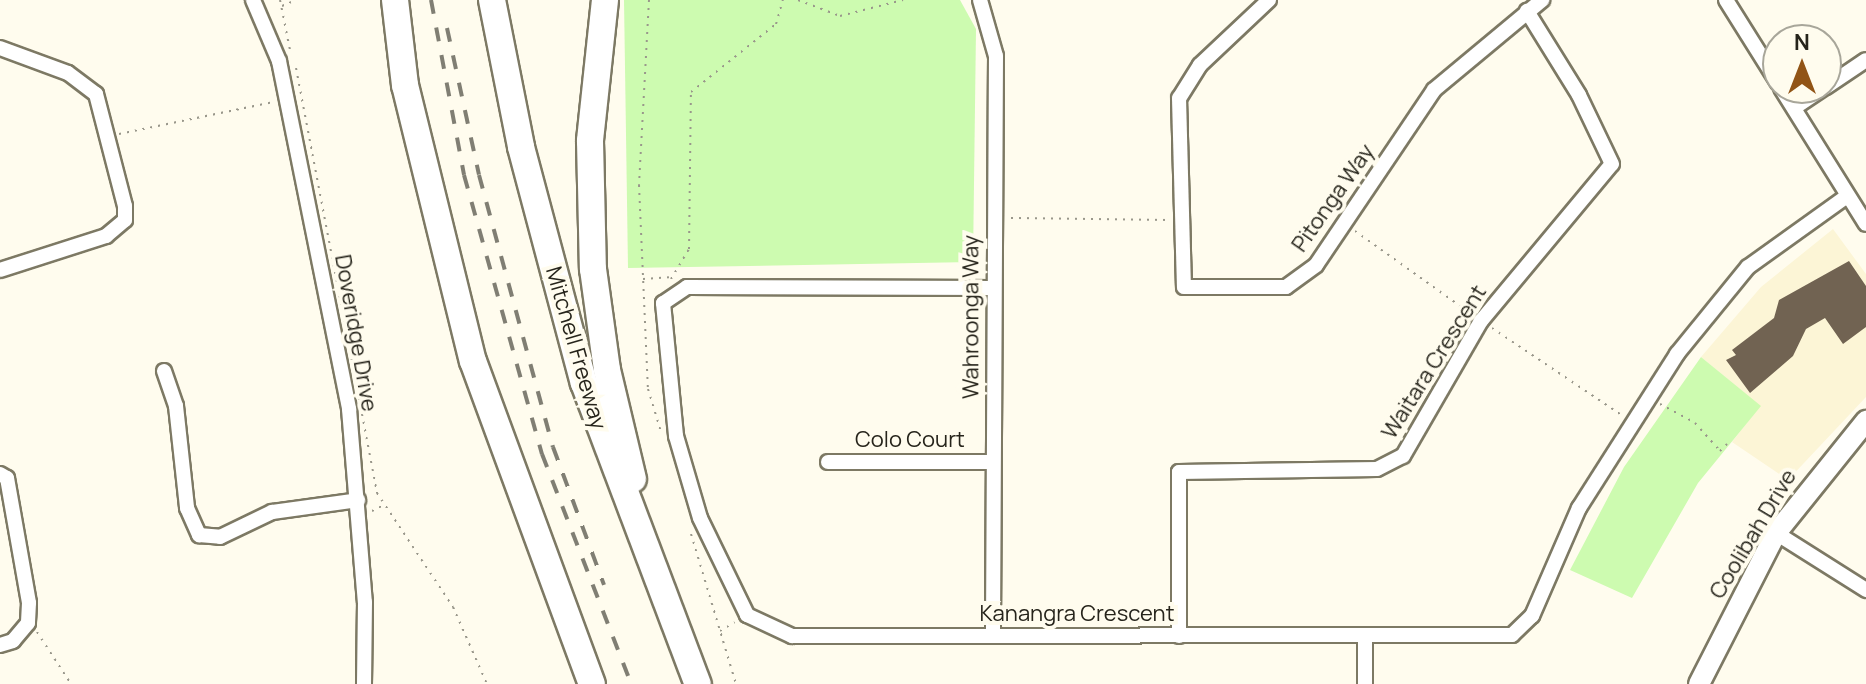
<!DOCTYPE html>
<html>
<head>
<meta charset="utf-8">
<style>
	body { margin:0 }
	#map { position:relative; width:1866px; height:684px; overflow:hidden; background:#fffcee; font-family:Manrope,sans-serif }
	div>[style] { position:absolute }
	[style*='--x'] { left:calc(var(--x)*1px); top:calc(var(--y)*1px); width:calc(var(--w)*1px); rotate:calc(var(--a)*1deg) }
	.built>* { inset:0; background:#fcf5d6 }
	.green>* { inset:0; background:#cdfbb0 }
	.building>* { inset:0; background:#716352 }
	.path>* { height:2px; margin-top:-1px; transform-origin:0; background:repeating-linear-gradient(90deg,#99978b 0 2px,transparent 0 8px) }
	.roads { filter:drop-shadow(2px 0 #7d7964) drop-shadow(-2px 0 #7d7964) drop-shadow(0 2px #7d7964) drop-shadow(0 -2px #7d7964) }
	.minor>* { height:14px; margin:-7px; padding:0 7px; transform-origin:7px; border-radius:7px; background:#fff }
	.secondary>* { height:20px; margin:-10px; padding:0 10px; transform-origin:10px; border-radius:10px; background:#fff }
	.motorway>* { height:26px; margin:-13px; padding:0 13px; transform-origin:13px; border-radius:13px; background:#fff }
	.rail>* { height:4px; margin-top:-2px; transform-origin:0; background:repeating-linear-gradient(90deg,#807e73 0 14px,transparent 0 28px) }
	span { translate:-50% -50%; white-space:nowrap; text-align:center; line-height:1.15; -webkit-text-stroke:8px #fffcee; paint-order:stroke }
	.street-label { font-size:22px; color:#26241b }
	.north { position:absolute; left:1762px; top:24px; width:80px; height:80px; box-sizing:border-box; background:#fffcee; border:2px solid #a8a69a; border-radius:50%; rotate:0deg; font-size:22px; font-weight:700; line-height:32px; text-align:center; color:#26241b }
	.north::after { content:''; display:block; margin:auto; width:28px; height:36px; background:#915416; clip-path:polygon(50% 0,100% 100%,50% 72%,0 100%) }
</style>
</head>
<body>
<div id="map">
	<div class="built">
		<i style="clip-path:polygon(1833px 229px,1866px 274px,1866px 397px,1788px 480px,1732px 442px,1760px 406px,1701px 357px,1761px 287px)"></i>
	</div>
	<div class="green">
		<i style="clip-path:polygon(624px 0,960px 0,976px 29px,973px 262px,628px 268px)"></i>
		<i style="clip-path:polygon(1701px 357px,1761px 406px,1698px 483px,1632px 598px,1570px 570px,1624px 467px)"></i>
	</div>
	<div class="building">
		<i style="clip-path:polygon(1849px 261px,1866px 286px,1866px 327px,1843px 344px,1825px 318px,1806px 329px,1793px 356px,1750px 393px,1726px 360px,1736px 355px,1732px 350px,1774px 318px,1779px 300px)"></i>
	</div>
	<div class="path">
		<i style="--x:280;--y:0;--w:51;--a:78.7"></i>
		<i style="--x:649;--y:0;--w:185;--a:93.1"></i>
		<i style="--x:639;--y:185;--w:204;--a:87.5"></i>
		<i style="--x:648;--y:389;--w:45;--a:73.2"></i>
		<i style="--x:798;--y:0;--w:45;--a:20.9"></i>
		<i style="--x:840;--y:16;--w:65;--a:-14.3"></i>
		<i style="--x:282;--y:6;--w:15;--a:-23"></i>
		<i style="--x:296;--y:68;--w:433;--a:79.2"></i>
		<i style="--x:377;--y:493;--w:137;--a:56.3"></i>
		<i style="--x:453;--y:607;--w:84;--a:66.2"></i>
		<i style="--x:119;--y:134;--w:158;--a:-11.7"></i>
		<i style="--x:1011;--y:218;--w:158;--a:0.7"></i>
		<i style="--x:1355;--y:231;--w:141;--a:35.5"></i>
		<i style="--x:643;--y:279;--w:26;--a:-4"></i>
		<i style="--x:671;--y:279;--w:35;--a:-59"></i>
		<i style="--x:689;--y:249;--w:157;--a:-89.3"></i>
		<i style="--x:691;--y:92;--w:109;--a:-38.7"></i>
		<i style="--x:776;--y:24;--w:25;--a:-74"></i>
		<i style="--x:1492;--y:328;--w:158;--a:33.9"></i>
		<i style="--x:1660;--y:404;--w:40;--a:28"></i>
		<i style="--x:1695;--y:423;--w:38;--a:48"></i>
		<i style="--x:1720;--y:451;--w:10;--a:-45"></i>
		<i style="--x:372;--y:511;--w:13;--a:-27"></i>
		<i style="--x:691;--y:534;--w:157;--a:73.3"></i>
		<i style="--x:720;--y:631;--w:17;--a:-31"></i>
		<i style="--x:37;--y:632;--w:62;--a:56.8"></i>
	</div>
	<div class="roads">
		<div class="minor">
			<i style="--x:253;--y:0;--w:66;--a:66.9"></i>
			<i style="--x:279;--y:61;--w:355;--a:78.6"></i>
			<i style="--x:349;--y:409;--w:194;--a:85.3"></i>
			<i style="--x:365;--y:602;--w:82;--a:90.7"></i>
			<i style="--x:980;--y:0;--w:58;--a:74.1"></i>
			<i style="--x:996;--y:56;--w:580;--a:90.3"></i>
			<i style="--x:1269;--y:0;--w:95;--a:136.7"></i>
			<i style="--x:1200;--y:65;--w:39;--a:122"></i>
			<i style="--x:1179;--y:98;--w:189;--a:88.5"></i>
			<i style="--x:1184;--y:287;--w:102;--a:0"></i>
			<i style="--x:1286;--y:287;--w:37;--a:-36"></i>
			<i style="--x:1316;--y:265;--w:211;--a:-56"></i>
			<i style="--x:1434;--y:90;--w:141;--a:-39.8"></i>
			<i style="--x:1726;--y:0;--w:98;--a:57.9"></i>
			<i style="--x:0;--y:48;--w:72;--a:20.2"></i>
			<i style="--x:68;--y:73;--w:35;--a:37"></i>
			<i style="--x:96;--y:94;--w:116;--a:75.5"></i>
			<i style="--x:125;--y:206;--w:14;--a:90"></i>
			<i style="--x:125;--y:220;--w:25;--a:140"></i>
			<i style="--x:106;--y:236;--w:111;--a:162.2"></i>
			<i style="--x:1826;--y:87;--w:48;--a:-34"></i>
			<i style="--x:1781;--y:88;--w:160;--a:58"></i>
			<i style="--x:1794;--y:108;--w:36;--a:-34"></i>
			<i style="--x:993;--y:288;--w:306;--a:-179.8"></i>
			<i style="--x:687;--y:287;--w:29;--a:146"></i>
			<i style="--x:663;--y:303;--w:134;--a:84.4"></i>
			<i style="--x:676;--y:436;--w:85;--a:73.7"></i>
			<i style="--x:700;--y:518;--w:108;--a:64.1"></i>
			<i style="--x:747;--y:615;--w:50;--a:25"></i>
			<i style="--x:792;--y:636;--w:720;--a:-0.08"></i>
			<i style="--x:1512;--y:635;--w:28;--a:-44"></i>
			<i style="--x:1532;--y:616;--w:118;--a:-66.5"></i>
			<i style="--x:1579;--y:508;--w:183;--a:-57.5"></i>
			<i style="--x:1677;--y:354;--w:112;--a:-50.8"></i>
			<i style="--x:1748;--y:267;--w:122;--a:-35.6"></i>
			<i style="--x:164;--y:371;--w:37;--a:71"></i>
			<i style="--x:176;--y:406;--w:103;--a:83.8"></i>
			<i style="--x:187;--y:508;--w:30;--a:66"></i>
			<i style="--x:199;--y:535;--w:21;--a:5"></i>
			<i style="--x:220;--y:537;--w:58;--a:-25.7"></i>
			<i style="--x:272;--y:512;--w:87;--a:-7.9"></i>
			<i style="--x:828;--y:462;--w:165;--a:0"></i>
			<i style="--x:0;--y:474;--w:8;--a:30"></i>
			<i style="--x:7;--y:478;--w:127;--a:80"></i>
			<i style="--x:29;--y:603;--w:20;--a:93"></i>
			<i style="--x:28;--y:623;--w:23;--a:130"></i>
			<i style="--x:13;--y:641;--w:14;--a:163"></i>
			<i style="--x:1776;--y:533;--w:107;--a:32.3"></i>
			<i style="--x:1179;--y:636;--w:164;--a:-90"></i>
			<i style="--x:1179;--y:472;--w:198;--a:-0.9"></i>
			<i style="--x:1377;--y:469;--w:29;--a:-27"></i>
			<i style="--x:1403;--y:456;--w:156;--a:-60"></i>
			<i style="--x:1481;--y:321;--w:204;--a:-50.2"></i>
			<i style="--x:1612;--y:164;--w:76;--a:-115.6"></i>
			<i style="--x:1579;--y:95;--w:99;--a:-121.8"></i>
			<i style="--x:1365;--y:636;--w:48;--a:90"></i>
		</div>
		<div class="secondary">
			<i style="--x:1699;--y:684;--w:169;--a:-63"></i>
			<i style="--x:1776;--y:533;--w:144;--a:-51.2"></i>
		</div>
		<div class="motorway">
			<i style="--x:395;--y:0;--w:86;--a:83.3"></i>
			<i style="--x:405;--y:85;--w:284;--a:76.2"></i>
			<i style="--x:473;--y:361;--w:344;--a:69.8"></i>
			<i style="--x:492;--y:0;--w:150;--a:78.8"></i>
			<i style="--x:521;--y:147;--w:244;--a:75.1"></i>
			<i style="--x:584;--y:383;--w:322;--a:69.3"></i>
			<i style="--x:605;--y:0;--w:142;--a:96.1"></i>
			<i style="--x:590;--y:141;--w:128;--a:88.7"></i>
			<i style="--x:593;--y:269;--w:102;--a:82.1"></i>
			<i style="--x:607;--y:370;--w:112;--a:76.6"></i>
		</div>
	</div>
	<div class="rail">
		<i style="--x:431;--y:0;--w:178;--a:79.3"></i>
		<i style="--x:464;--y:175;--w:290;--a:74.4"></i>
		<i style="--x:542;--y:454;--w:247;--a:68.8"></i>
		<i style="--x:447;--y:28;--w:150;--a:77.7"></i>
		<i style="--x:479;--y:175;--w:282;--a:74.8"></i>
		<i style="--x:553;--y:447;--w:147;--a:69.7"></i>
	</div>
	<div class="street-label">
		<span style="left:1333px;top:198px;rotate:-55deg">Pitonga Way</span>
		<span style="left:971px;top:317px;rotate:-90deg">Wahroonga Way</span>
		<span style="left:356px;top:333px;rotate:80deg">Doveridge Drive</span>
		<span style="left:576px;top:348px;rotate:74deg">Mitchell Freeway</span>
		<span style="left:1434px;top:362px;rotate:-58deg">Waitara Crescent</span>
		<span style="left:910px;top:440px">Colo Court</span>
		<span style="left:1753px;top:534px;rotate:-59deg">Coolibah Drive</span>
		<span style="left:1077px;top:614px">Kanangra Crescent</span>
	</div>
	<div class="north">N</div>
</div>
</body>
</html>
